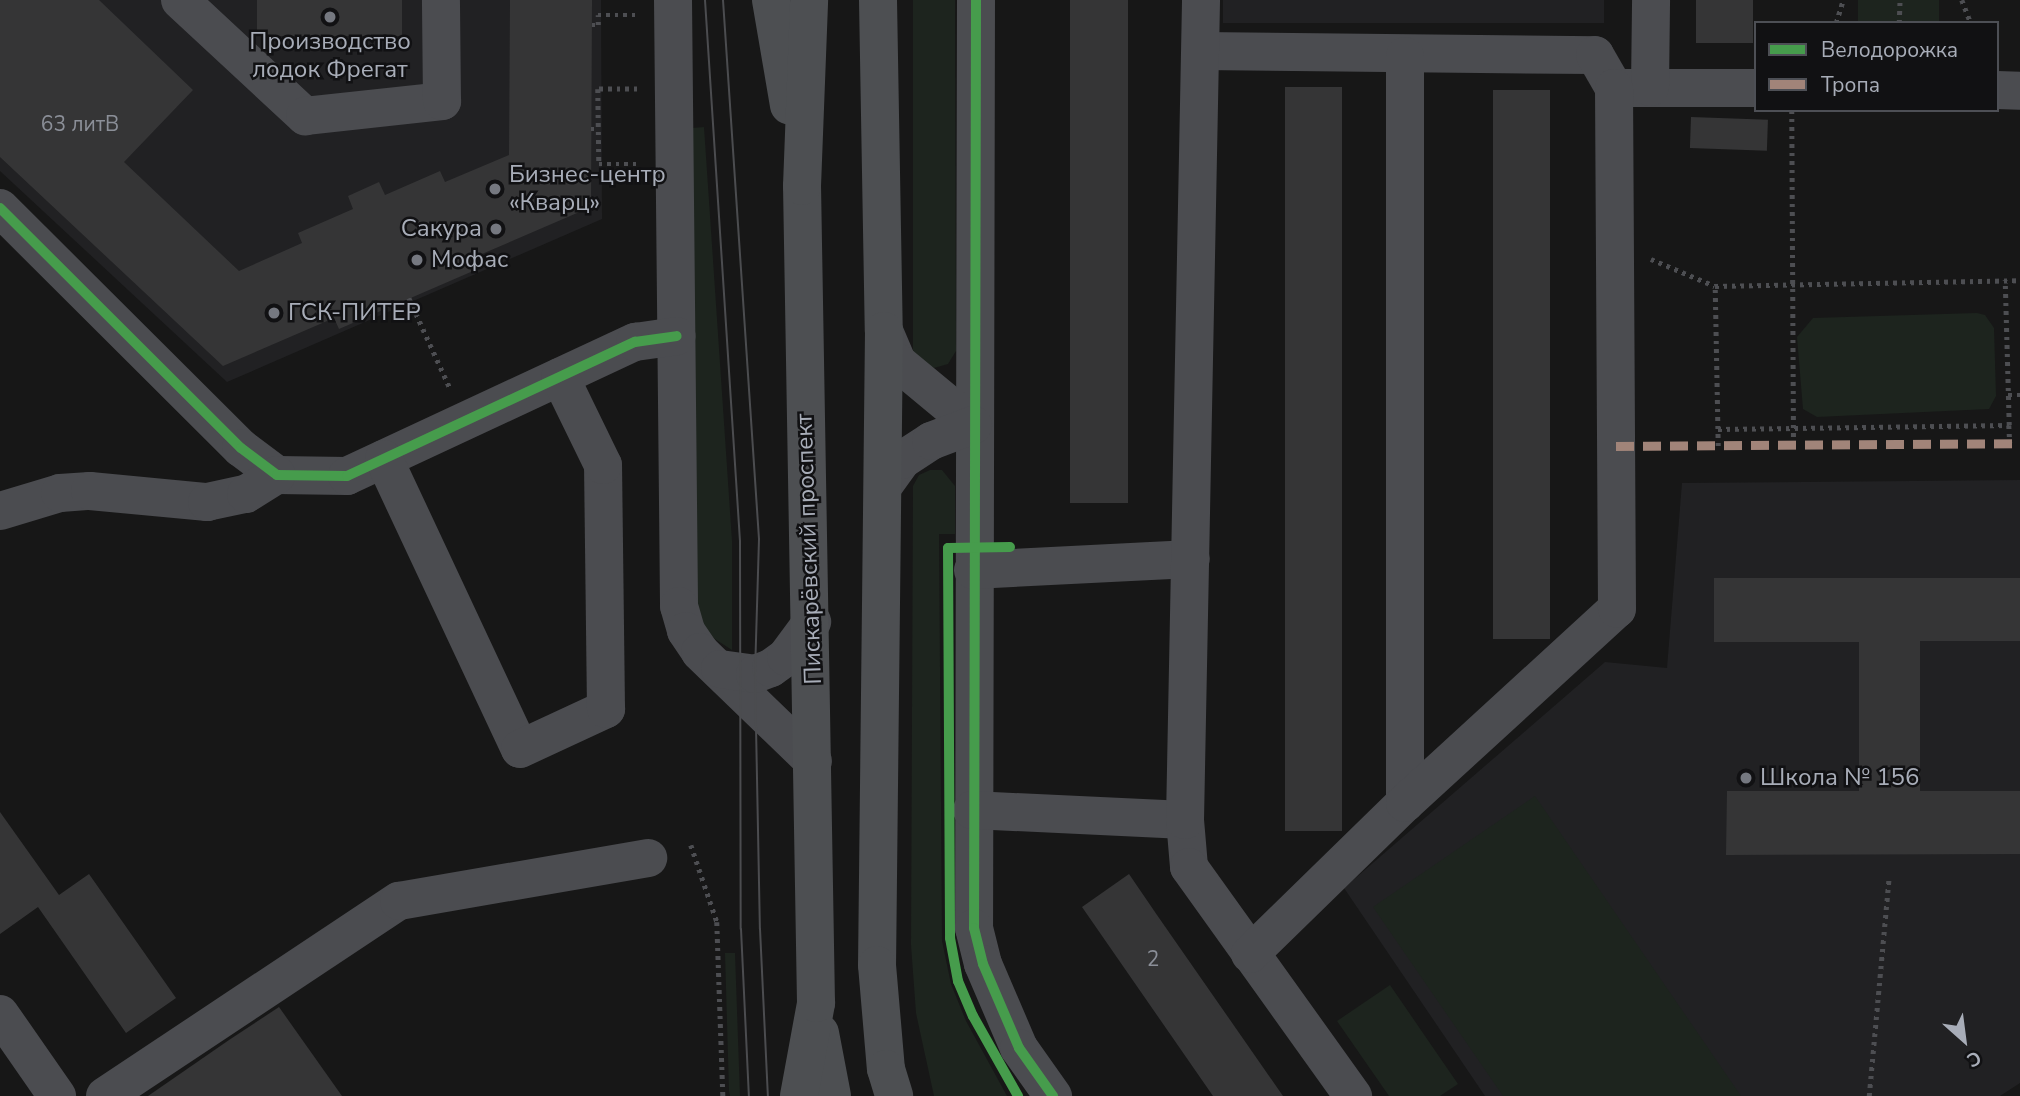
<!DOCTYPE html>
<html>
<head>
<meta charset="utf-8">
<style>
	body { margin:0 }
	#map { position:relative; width:2020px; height:1096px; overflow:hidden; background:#171717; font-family:"Nunito Sans",sans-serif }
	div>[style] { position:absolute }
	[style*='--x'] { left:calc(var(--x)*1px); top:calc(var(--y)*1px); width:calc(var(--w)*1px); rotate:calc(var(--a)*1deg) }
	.built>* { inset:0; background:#212123; transform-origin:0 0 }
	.green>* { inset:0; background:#1d241e; transform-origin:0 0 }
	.building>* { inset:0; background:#353536; transform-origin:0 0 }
	.path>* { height:4.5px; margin-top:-2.25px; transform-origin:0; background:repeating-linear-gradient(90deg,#4d4e52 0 3.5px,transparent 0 8.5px) }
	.minor>* { height:38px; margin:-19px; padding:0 19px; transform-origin:19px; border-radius:19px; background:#4b4c50 }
	.major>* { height:38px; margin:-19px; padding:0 19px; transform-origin:19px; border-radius:19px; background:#4d4f52 }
	.tram>* { height:2px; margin:-1px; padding:0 1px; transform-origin:1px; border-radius:1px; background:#4b4c4f }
	.quiet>* { height:9px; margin-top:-4.5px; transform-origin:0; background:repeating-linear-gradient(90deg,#a18479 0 18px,transparent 0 27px) }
	.cycleway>* { height:10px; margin:-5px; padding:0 5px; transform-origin:5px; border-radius:5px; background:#469c4c }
	.dots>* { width:19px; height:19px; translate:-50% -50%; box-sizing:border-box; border:4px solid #111113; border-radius:50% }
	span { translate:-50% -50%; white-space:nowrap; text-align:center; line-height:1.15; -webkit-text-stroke:5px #111113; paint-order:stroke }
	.number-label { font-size:21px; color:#8b8f98 }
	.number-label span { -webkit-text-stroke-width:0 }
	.poi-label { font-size:24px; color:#a8adb8 }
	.left { translate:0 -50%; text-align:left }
	.right { translate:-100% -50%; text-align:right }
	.street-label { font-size:24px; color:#a8adb8 }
	.legend { position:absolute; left:1754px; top:21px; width:245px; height:91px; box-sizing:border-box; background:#111113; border:2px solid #4d4f55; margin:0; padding:9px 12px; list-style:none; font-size:21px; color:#a8adb8 }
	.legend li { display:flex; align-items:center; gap:14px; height:35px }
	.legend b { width:35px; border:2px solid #4d4f55 }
	.north { position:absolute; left:1929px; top:1005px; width:70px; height:70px; -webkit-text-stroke:5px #111113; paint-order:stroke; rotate:152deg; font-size:19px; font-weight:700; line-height:28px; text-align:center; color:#a8adb8 }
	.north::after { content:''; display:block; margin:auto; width:24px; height:32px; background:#a8adb8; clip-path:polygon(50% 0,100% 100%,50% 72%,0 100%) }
</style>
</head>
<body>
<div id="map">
	<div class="built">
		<i style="clip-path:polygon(0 0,601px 0,602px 219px,227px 382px,0 171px)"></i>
		<i style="left:1223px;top:0;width:381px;height:23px"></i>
		<i style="clip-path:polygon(2020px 480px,2020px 1083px,2000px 1096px,1485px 1096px,1344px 888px,1605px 662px,1667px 668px,1682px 483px)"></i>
	</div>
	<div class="green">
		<i style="clip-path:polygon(913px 0,955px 0,956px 351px,948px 364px,934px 368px,917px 359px,913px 350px)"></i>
		<i style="left:1858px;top:0;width:81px;height:23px"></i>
		<i style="clip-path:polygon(704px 127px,732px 541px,732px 650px,704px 632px,694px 605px,692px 128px)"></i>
		<i style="clip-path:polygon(1977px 313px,1985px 315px,1994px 328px,1996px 396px,1989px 409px,1817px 417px,1803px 409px,1797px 337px,1813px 318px)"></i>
		<i style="clip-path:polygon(930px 470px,942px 470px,955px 486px,955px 534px,939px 534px,942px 941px,951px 984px,966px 1021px,1007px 1096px,934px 1096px,916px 1013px,911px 945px,913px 486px,919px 475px)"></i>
		<i style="clip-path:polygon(1535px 796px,1741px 1096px,1503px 1096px,1373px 907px)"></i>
		<i style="clip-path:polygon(725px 953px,735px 953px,740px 1096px,730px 1096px,729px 1091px)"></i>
		<i style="clip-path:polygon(1390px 985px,1458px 1084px,1440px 1096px,1389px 1096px,1337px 1021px)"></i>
	</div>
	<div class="building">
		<i style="clip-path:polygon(0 0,99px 0,193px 90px,124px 162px,239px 271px,302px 243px,298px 233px,353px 209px,348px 196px,379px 182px,385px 195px,440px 171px,445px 182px,509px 155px,510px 0,592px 0,591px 207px,475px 257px,480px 268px,339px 329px,334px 318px,223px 366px,0 157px)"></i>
		<i style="left:257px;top:0;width:145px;height:36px"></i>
		<i style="left:1070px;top:0;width:58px;height:503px"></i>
		<i style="left:1696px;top:0;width:57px;height:43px"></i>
		<i style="left:1285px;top:87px;width:57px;height:744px"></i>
		<i style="left:1550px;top:90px;width:549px;height:57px;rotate:90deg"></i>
		<i style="left:1691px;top:117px;width:77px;height:31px;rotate:2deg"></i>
		<i style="clip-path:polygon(1714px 578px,2020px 578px,2020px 641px,1920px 641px,1920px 791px,2020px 791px,2020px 854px,1726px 855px,1727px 791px,1859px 791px,1859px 642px,1714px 642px)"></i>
		<i style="clip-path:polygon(0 812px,59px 895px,89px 874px,176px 998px,126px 1033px,38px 907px,0 934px)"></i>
		<i style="clip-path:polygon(1129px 874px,1157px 915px,1283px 1096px,1213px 1096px,1082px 907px)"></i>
		<i style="clip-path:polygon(279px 1007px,342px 1096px,148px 1096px,229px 1040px)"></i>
	</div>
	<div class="path">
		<i style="--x:1962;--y:0;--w:25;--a:69"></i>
		<i style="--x:1836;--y:23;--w:24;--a:-73"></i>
		<i style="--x:1899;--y:23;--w:23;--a:-88"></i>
		<i style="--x:592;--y:25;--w:6;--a:0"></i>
		<i style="--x:598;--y:25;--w:10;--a:-90"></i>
		<i style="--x:598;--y:15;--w:39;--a:0"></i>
		<i style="--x:637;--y:89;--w:39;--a:180"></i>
		<i style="--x:598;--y:89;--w:75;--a:89.2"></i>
		<i style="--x:599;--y:164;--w:41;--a:0"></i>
		<i style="--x:1792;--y:110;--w:335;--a:89.7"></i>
		<i style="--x:591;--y:129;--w:7;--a:0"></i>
		<i style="--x:1651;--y:259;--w:69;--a:22.9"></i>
		<i style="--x:409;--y:298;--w:99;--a:65.5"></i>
		<i style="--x:2008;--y:395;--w:12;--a:0"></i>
		<i style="--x:2009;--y:425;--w:18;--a:87"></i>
		<i style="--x:1718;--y:429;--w:291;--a:-0.8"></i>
		<i style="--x:2009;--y:425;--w:145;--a:-91.6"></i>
		<i style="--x:1718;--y:446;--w:160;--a:-91.1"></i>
		<i style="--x:1715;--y:286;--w:305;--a:-1.1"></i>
		<i style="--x:691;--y:845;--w:81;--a:71.3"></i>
		<i style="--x:717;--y:922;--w:174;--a:88"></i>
		<i style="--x:1869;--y:1096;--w:220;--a:-84.8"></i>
	</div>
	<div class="minor">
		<i style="--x:180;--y:0;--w:171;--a:42.9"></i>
		<i style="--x:305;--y:116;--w:138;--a:-6.2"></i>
		<i style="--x:442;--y:101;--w:101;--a:-90.6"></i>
		<i style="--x:673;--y:0;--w:606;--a:89.43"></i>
		<i style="--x:679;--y:606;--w:26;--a:74"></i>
		<i style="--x:686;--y:631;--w:25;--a:56"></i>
		<i style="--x:700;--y:652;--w:157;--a:44"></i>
		<i style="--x:976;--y:0;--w:928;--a:90.12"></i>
		<i style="--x:974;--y:928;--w:37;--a:76"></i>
		<i style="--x:983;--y:964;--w:91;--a:66.8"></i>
		<i style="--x:1019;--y:1048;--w:59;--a:54.7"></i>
		<i style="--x:1201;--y:51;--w:394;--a:0.6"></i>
		<i style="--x:1595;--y:55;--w:38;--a:60"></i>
		<i style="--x:1614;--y:88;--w:142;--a:0"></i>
		<i style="--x:1650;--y:87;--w:87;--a:-89.3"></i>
		<i style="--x:1997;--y:90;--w:23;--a:2"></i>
		<i style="--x:0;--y:208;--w:340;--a:44.9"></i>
		<i style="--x:241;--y:448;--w:45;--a:36.9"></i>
		<i style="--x:277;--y:475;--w:70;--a:0.8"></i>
		<i style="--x:347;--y:476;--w:318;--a:-25"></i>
		<i style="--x:635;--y:342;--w:42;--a:-8.1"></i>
		<i style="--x:884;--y:331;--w:34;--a:67"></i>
		<i style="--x:897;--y:362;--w:99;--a:39.7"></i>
		<i style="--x:384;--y:459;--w:320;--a:64.9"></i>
		<i style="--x:520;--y:749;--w:95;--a:-24.9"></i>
		<i style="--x:606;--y:709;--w:244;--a:-90.7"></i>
		<i style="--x:603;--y:465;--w:98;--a:-116"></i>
		<i style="--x:884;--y:485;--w:31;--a:-54"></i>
		<i style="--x:902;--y:460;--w:35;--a:-33"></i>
		<i style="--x:931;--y:441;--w:45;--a:-20.9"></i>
		<i style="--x:0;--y:511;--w:63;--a:-16.7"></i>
		<i style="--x:60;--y:493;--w:30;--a:-4"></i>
		<i style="--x:90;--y:491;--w:118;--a:5.4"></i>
		<i style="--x:207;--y:502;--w:40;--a:-12"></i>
		<i style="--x:246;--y:494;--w:36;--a:-32"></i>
		<i style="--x:973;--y:570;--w:218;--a:-2.9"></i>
		<i style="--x:720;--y:669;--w:35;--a:8"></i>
		<i style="--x:755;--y:674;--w:17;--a:-21"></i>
		<i style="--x:771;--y:668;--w:19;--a:-36"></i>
		<i style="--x:786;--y:657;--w:44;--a:-53.4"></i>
		<i style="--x:1405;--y:803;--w:747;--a:-90"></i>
		<i style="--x:972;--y:810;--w:213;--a:2.7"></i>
		<i style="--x:1185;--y:820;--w:47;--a:85.1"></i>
		<i style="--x:1189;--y:867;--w:282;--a:54.4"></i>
		<i style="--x:1185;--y:820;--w:820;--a:-88.88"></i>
		<i style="--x:1250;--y:954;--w:216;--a:-44.3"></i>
		<i style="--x:1405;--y:803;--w:287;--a:-42.5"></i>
		<i style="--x:1617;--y:609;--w:521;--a:-90.33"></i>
		<i style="--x:0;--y:1014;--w:100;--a:55.2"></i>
		<i style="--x:105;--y:1096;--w:353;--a:-33.6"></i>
		<i style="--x:399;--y:901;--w:253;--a:-9.8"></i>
	</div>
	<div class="major">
		<i style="--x:771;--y:0;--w:107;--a:80.3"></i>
		<i style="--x:878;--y:0;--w:331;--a:89"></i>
		<i style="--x:884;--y:331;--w:634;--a:90.63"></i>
		<i style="--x:877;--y:965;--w:104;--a:85.1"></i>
		<i style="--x:886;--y:1069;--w:28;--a:73"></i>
		<i style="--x:820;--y:1033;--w:64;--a:79.2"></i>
		<i style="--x:799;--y:1096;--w:95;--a:-79.6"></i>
		<i style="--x:816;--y:1003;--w:817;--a:-90.98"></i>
		<i style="--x:802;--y:186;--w:186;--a:-87.8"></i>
	</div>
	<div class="tram">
		<i style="--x:705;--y:0;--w:542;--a:86.3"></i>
		<i style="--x:740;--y:541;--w:388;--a:89.9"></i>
		<i style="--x:741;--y:929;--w:167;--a:87.3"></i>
		<i style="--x:723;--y:0;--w:540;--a:86.18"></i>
		<i style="--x:759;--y:539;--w:135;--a:91.7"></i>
		<i style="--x:755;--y:674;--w:255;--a:88.9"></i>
		<i style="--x:760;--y:929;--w:167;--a:87.3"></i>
	</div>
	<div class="quiet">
		<i style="--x:1616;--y:446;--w:404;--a:-0.4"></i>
	</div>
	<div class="cycleway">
		<i style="--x:976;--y:0;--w:928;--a:90.12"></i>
		<i style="--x:974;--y:928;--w:37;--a:76"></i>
		<i style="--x:983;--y:964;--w:91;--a:66.8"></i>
		<i style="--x:1019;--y:1048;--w:59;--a:54.7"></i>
		<i style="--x:0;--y:208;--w:340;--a:44.9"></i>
		<i style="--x:241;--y:448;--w:45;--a:36.9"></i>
		<i style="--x:277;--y:475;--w:70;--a:0.8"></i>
		<i style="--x:347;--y:476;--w:318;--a:-25"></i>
		<i style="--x:635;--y:342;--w:42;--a:-8.1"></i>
		<i style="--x:1010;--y:547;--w:62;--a:179.1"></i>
		<i style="--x:948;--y:548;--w:390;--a:89.7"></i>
		<i style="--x:950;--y:938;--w:44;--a:79.5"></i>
		<i style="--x:958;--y:981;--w:38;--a:67"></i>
		<i style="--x:973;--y:1016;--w:92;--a:60.6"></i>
	</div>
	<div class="dots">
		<i style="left:330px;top:17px;background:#757880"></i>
		<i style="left:495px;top:189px;background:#757880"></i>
		<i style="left:496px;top:229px;background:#757880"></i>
		<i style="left:417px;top:260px;background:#757880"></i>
		<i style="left:274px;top:313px;background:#757880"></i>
		<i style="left:1746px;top:778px;background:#757880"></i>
	</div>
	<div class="number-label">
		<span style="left:80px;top:124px">63 литВ</span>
		<span style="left:1153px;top:959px">2</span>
	</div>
	<div class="poi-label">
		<span style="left:330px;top:56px">Производство<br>лодок Фрегат</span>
		<span class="left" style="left:509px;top:189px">Бизнес-центр<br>«Кварц»</span>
		<span class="right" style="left:482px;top:229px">Сакура</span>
		<span class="left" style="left:431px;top:260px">Мофас</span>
		<span class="left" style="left:288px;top:313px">ГСК-ПИТЕР</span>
		<span class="left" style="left:1760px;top:778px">Школа № 156</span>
	</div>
	<div class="street-label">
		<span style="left:809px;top:549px;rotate:-92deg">Пискарёвский проспект</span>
	</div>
	<ul class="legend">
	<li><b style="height:9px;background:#469c4c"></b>Велодорожка</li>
	<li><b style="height:9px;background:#a18479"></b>Тропа</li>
	</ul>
	<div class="north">С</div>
</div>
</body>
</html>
